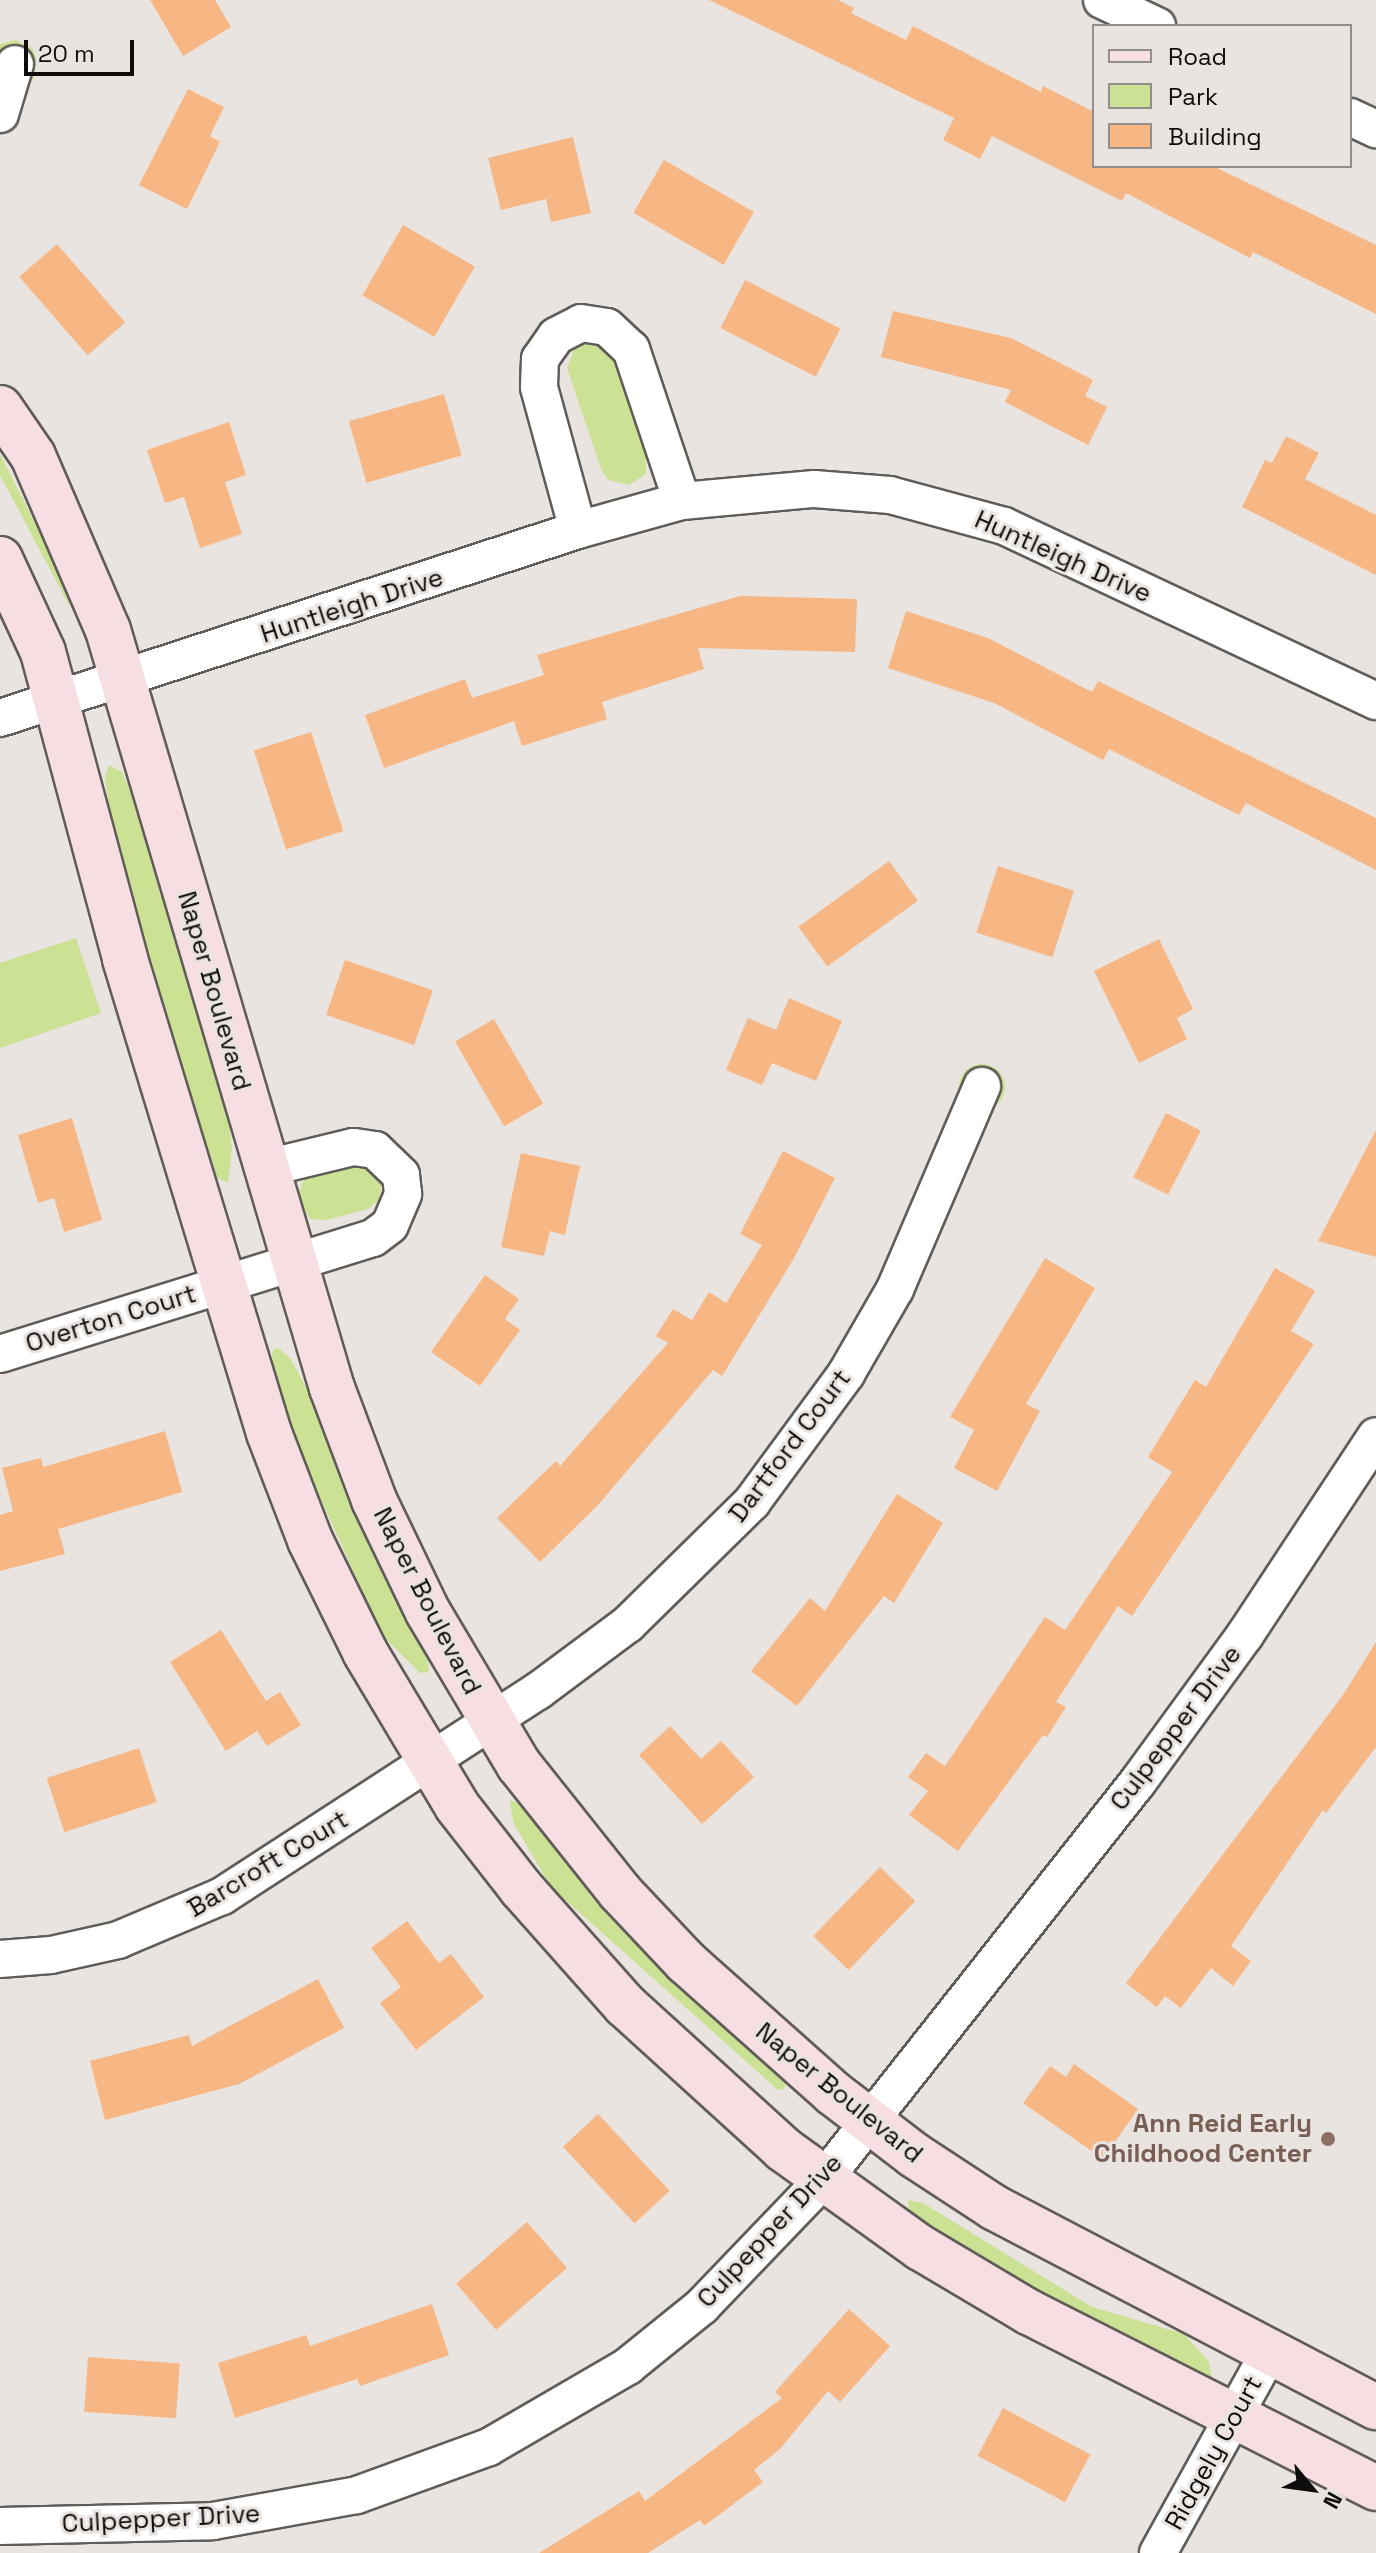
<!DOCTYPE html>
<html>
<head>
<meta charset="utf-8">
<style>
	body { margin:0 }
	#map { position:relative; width:1376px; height:2553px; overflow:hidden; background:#e9e4e0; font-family:"Space Grotesk",sans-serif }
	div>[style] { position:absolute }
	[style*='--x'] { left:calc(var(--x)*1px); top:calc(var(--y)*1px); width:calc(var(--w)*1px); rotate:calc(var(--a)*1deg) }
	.green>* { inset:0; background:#cbe193 }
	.round { border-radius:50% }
	.building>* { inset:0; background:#f7b785; transform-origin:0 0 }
	.roads { filter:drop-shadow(2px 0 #605c58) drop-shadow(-2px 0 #605c58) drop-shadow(0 2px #605c58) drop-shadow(0 -2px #605c58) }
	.minor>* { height:36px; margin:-18px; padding:0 18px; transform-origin:18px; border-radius:18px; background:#fff }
	.secondary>* { height:44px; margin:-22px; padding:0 22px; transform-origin:22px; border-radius:22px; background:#f7dee3 }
	.dots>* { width:22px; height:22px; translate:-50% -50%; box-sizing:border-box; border:4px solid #e9e4e0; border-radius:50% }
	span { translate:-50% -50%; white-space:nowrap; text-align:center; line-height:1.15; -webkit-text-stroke:6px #e9e4e0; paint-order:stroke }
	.street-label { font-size:26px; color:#0f0d0c }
	.education-label { font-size:26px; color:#785e54; font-weight:700 }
	.right { translate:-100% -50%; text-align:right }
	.legend { position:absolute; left:1092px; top:24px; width:260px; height:144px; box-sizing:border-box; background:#e9e4e0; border:2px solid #928e8b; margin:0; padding:10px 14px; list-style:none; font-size:24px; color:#0f0d0c }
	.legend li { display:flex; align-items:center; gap:16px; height:40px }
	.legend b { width:40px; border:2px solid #928e8b }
	.north { position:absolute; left:1272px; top:2449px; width:80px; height:80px; -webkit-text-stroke:6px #e9e4e0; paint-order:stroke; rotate:119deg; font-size:22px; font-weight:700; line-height:32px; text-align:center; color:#0f0d0c }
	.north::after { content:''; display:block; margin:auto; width:28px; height:36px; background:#0f0d0c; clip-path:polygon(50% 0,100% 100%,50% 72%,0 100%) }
	.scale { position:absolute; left:24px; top:40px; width:110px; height:36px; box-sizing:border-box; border:4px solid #0f0d0c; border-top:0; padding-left:10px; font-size:24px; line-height:28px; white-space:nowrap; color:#0f0d0c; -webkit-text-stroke:6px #e9e4e0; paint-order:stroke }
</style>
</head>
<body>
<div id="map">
	<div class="green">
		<i style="clip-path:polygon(15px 40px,32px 48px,37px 60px,33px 79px,22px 87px,0 84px,0 44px)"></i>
		<i style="clip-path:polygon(587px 339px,613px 354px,646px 448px,646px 474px,629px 485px,608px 480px,601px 469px,567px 368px,576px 344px)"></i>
		<i style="clip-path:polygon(0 454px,73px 598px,70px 607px,0 475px)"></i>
		<i style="clip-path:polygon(109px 765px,122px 772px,133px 797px,228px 1111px,232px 1148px,228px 1183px,216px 1177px,195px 1124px,111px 825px,105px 776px)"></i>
		<i style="clip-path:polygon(76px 938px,101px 1013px,0 1048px,0 963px)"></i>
		<i class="round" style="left:959px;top:1064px;width:46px;height:46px"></i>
		<i style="clip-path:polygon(358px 1166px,370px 1166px,382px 1182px,379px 1200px,368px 1209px,326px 1220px,310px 1219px,297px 1197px,304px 1179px)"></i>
		<i style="clip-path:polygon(277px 1347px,290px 1358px,311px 1396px,426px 1650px,429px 1672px,420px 1673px,382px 1635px,276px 1399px,272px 1352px)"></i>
		<i style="clip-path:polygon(510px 1800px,527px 1807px,788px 2077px,784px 2089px,778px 2090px,551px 1887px,513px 1822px)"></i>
		<i style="clip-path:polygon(908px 2200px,923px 2203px,1092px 2307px,1184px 2334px,1209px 2362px,1212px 2379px,1084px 2320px,909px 2212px)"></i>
	</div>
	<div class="building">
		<i style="clip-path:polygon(150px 0,215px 0,231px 27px,183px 56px)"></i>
		<i style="clip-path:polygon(709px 0,838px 0,854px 8px,851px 13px,906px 40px,913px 26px,1041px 92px,1043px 86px,1094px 112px,1094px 166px,1213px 166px,1376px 245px,1376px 314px,1253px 252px,1250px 258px,1126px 193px,1122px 201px,992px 136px,980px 159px,943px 140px,954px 118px)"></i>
		<i style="clip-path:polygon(188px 89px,224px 107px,210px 136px,220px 142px,187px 209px,139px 185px)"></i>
		<i style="clip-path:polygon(573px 137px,591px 213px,551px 222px,546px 199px,501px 210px,488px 158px)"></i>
		<i style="left:664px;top:160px;width:104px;height:61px;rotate:30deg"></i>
		<i style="left:403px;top:225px;width:83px;height:81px;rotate:30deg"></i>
		<i style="left:57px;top:244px;width:104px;height:50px;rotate:49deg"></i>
		<i style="left:745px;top:280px;width:107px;height:54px;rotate:27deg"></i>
		<i style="clip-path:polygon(893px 311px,1011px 338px,1093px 380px,1085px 396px,1107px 407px,1088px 445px,1005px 402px,1011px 390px,881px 357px)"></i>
		<i style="left:444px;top:394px;width:64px;height:99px;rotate:74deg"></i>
		<i style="clip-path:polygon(229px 422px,246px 475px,225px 482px,242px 534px,200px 548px,184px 497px,165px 503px,147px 450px)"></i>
		<i style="clip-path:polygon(1286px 436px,1319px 453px,1305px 479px,1376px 515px,1376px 575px,1242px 507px,1265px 460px,1272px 463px)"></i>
		<i style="clip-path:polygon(740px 596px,857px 599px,855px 652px,698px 648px,704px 669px,602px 702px,607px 719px,522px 746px,514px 721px,384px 768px,365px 715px,465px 679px,472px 698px,544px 675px,537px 655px)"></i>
		<i style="clip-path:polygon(906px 611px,988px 638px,1092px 692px,1098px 681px,1376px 818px,1376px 870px,1246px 803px,1239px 815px,1109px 749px,1103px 760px,994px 703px,888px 668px)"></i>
		<i style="left:311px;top:732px;width:104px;height:60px;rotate:72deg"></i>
		<i style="left:889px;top:861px;width:49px;height:112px;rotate:54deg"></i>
		<i style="left:998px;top:866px;width:80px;height:70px;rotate:18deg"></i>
		<i style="clip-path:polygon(1159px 939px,1193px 1009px,1177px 1018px,1187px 1039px,1139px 1063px,1094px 971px)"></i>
		<i style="left:345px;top:960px;width:93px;height:58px;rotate:19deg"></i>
		<i style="clip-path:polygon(789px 998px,842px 1021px,816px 1081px,772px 1063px,762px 1085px,726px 1070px,748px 1018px,776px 1030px)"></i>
		<i style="left:494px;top:1019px;width:98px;height:45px;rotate:60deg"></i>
		<i style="left:1166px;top:1113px;width:39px;height:72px;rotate:27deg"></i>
		<i style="clip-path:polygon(72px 1118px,102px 1220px,64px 1232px,54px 1198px,38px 1203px,18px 1135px)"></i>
		<i style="clip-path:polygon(1376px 1130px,1376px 1257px,1318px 1241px)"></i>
		<i style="clip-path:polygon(783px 1151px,835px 1178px,793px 1260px,722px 1376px,713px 1370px,598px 1505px,540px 1562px,497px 1518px,556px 1461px,560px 1466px,668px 1343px,656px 1336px,673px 1309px,692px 1320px,709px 1292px,726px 1303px,762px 1245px,740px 1234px)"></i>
		<i style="clip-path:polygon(521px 1153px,580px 1166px,565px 1235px,550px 1231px,544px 1256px,501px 1247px)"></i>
		<i style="clip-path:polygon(1045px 1258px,1095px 1288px,1026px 1404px,1040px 1411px,997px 1491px,954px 1468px,974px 1430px,950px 1417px)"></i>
		<i style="clip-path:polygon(1275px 1268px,1315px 1291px,1291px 1331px,1314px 1344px,1132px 1616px,1118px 1606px,1056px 1702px,1066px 1707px,1047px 1737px,1043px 1735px,958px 1851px,909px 1815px,928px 1791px,908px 1777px,926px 1753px,945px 1766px,1045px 1617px,1065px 1630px,1172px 1472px,1148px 1457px,1195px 1380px,1206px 1387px)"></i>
		<i style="clip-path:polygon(485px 1275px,519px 1299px,505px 1319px,520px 1330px,480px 1386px,431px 1352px)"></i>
		<i style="clip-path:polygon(165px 1431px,182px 1492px,58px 1529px,65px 1554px,0 1571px,0 1515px,13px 1511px,2px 1468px,41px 1458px,43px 1467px)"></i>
		<i style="clip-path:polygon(897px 1494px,943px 1523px,894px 1603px,884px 1596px,797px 1706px,751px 1671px,810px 1598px,825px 1611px)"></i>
		<i style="clip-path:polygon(221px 1630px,266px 1701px,280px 1692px,301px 1725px,267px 1746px,257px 1731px,226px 1751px,170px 1662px)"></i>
		<i style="clip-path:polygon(1376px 1642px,1376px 1747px,1326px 1813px,1323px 1810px,1231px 1946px,1251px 1961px,1233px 1986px,1211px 1968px,1181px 2008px,1165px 1996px,1157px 2007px,1126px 1983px,1343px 1695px)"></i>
		<i style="clip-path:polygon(670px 1726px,701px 1759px,721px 1741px,754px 1777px,702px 1824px,639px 1755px)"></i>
		<i style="left:139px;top:1748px;width:57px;height:97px;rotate:72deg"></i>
		<i style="left:880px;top:1867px;width:49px;height:96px;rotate:44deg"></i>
		<i style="clip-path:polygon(407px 1921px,439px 1963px,451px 1954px,484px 1997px,416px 2050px,380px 2003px,401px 1987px,371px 1948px)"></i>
		<i style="clip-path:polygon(318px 1979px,344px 2028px,239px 2084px,105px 2120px,90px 2061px,189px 2035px,192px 2046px)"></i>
		<i style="clip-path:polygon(1074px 2064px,1138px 2109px,1103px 2159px,1023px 2103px,1050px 2066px,1066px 2077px)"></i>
		<i style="left:598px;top:2114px;width:105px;height:48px;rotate:47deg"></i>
		<i style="left:527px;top:2222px;width:61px;height:94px;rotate:49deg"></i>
		<i style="clip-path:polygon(432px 2304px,449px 2355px,360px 2386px,357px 2379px,235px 2418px,218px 2363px,306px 2335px,310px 2346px)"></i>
		<i style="clip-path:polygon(849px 2309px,890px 2346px,840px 2402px,828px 2391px,780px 2449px,754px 2470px,763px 2482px,704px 2526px,700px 2520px,648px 2553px,539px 2553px,639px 2491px,645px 2501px,782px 2398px,775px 2392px)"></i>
		<i style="left:88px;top:2357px;width:92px;height:55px;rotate:4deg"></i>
		<i style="left:1003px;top:2408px;width:99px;height:54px;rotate:28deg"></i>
	</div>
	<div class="roads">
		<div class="minor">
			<i style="--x:1102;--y:0;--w:61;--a:25.3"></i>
			<i style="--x:0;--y:114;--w:52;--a:-73.3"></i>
			<i style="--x:1350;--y:117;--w:29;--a:25"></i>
			<i style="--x:578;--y:530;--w:148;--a:-105.3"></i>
			<i style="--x:539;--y:387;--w:28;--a:-88"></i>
			<i style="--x:540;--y:359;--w:28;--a:-55"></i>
			<i style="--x:556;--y:336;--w:28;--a:-27"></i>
			<i style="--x:581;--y:323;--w:26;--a:9"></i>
			<i style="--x:607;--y:327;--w:33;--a:43"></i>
			<i style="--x:631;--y:349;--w:160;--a:71.5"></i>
			<i style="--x:0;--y:718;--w:608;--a:-18.02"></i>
			<i style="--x:578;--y:530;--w:108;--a:-15.6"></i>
			<i style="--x:682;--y:501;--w:133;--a:-5.2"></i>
			<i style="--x:814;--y:489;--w:76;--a:4.5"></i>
			<i style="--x:890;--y:495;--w:118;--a:15.2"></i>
			<i style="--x:1004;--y:526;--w:411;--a:25.2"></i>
			<i style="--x:0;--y:1354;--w:391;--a:-17.3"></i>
			<i style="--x:373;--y:1238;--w:21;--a:-37"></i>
			<i style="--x:390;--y:1225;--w:34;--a:-67"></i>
			<i style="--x:403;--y:1194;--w:19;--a:-96"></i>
			<i style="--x:401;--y:1175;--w:36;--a:-136"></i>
			<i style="--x:375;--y:1150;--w:22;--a:-172"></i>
			<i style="--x:353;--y:1147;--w:89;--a:166.4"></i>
			<i style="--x:0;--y:1959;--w:51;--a:-4.5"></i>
			<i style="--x:51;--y:1955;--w:69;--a:-12.6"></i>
			<i style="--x:118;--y:1940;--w:113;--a:-22.9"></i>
			<i style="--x:222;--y:1896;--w:377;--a:-33"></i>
			<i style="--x:538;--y:1691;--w:112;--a:-36.7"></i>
			<i style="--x:628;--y:1624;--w:174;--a:-44.5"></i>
			<i style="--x:752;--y:1502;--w:159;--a:-53.7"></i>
			<i style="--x:846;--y:1374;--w:98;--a:-60"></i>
			<i style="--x:895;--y:1289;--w:221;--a:-66.8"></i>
			<i style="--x:0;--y:2526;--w:213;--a:-1.3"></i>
			<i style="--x:213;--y:2521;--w:146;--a:-10.2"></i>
			<i style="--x:357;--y:2495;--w:140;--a:-20"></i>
			<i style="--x:489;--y:2447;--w:161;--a:-30.2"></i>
			<i style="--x:628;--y:2366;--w:95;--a:-39"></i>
			<i style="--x:702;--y:2306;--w:176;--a:-46.2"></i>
			<i style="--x:824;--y:2179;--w:505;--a:-51.68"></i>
			<i style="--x:1137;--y:1783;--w:183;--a:-53.9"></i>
			<i style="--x:1245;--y:1635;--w:238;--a:-56.6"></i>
			<i style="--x:1158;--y:2553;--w:229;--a:-61"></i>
		</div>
		<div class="secondary">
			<i style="--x:0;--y:408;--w:58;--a:55.5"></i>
			<i style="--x:33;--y:456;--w:189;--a:66.7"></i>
			<i style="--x:108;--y:630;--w:790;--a:73.54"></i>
			<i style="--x:332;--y:1388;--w:120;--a:69.4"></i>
			<i style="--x:374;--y:1500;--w:124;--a:64.3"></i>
			<i style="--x:428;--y:1612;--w:178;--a:59.3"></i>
			<i style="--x:519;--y:1765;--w:162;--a:51.5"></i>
			<i style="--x:620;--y:1892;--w:96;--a:46.7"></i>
			<i style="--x:686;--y:1962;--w:197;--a:41.7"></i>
			<i style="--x:833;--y:2093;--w:102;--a:37.4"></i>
			<i style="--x:914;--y:2155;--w:97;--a:33.2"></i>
			<i style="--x:995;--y:2208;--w:430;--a:27.6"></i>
			<i style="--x:0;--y:559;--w:102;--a:65.2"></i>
			<i style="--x:43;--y:652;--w:318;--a:75"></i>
			<i style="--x:125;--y:959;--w:495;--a:73.1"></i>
			<i style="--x:269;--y:1433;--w:115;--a:69"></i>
			<i style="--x:310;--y:1540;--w:125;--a:63.8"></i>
			<i style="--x:365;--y:1652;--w:179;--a:59.1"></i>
			<i style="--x:457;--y:1806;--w:104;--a:52"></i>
			<i style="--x:521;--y:1888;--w:157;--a:48.4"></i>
			<i style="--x:625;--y:2005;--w:214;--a:42.3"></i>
			<i style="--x:783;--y:2149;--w:170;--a:35.7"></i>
			<i style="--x:921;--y:2248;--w:126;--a:30.7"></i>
			<i style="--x:1029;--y:2312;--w:389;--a:26.9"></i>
		</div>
	</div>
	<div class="dots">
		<i style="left:1328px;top:2139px;background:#8d6e63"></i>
	</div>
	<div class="street-label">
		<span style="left:1063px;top:557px;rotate:24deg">Huntleigh Drive</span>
		<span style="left:352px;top:606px;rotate:-18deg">Huntleigh Drive</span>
		<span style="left:214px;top:991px;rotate:74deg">Naper Boulevard</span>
		<span style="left:111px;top:1319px;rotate:-17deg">Overton Court</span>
		<span style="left:790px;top:1446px;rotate:-53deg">Dartford Court</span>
		<span style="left:427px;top:1601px;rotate:63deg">Naper Boulevard</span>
		<span style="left:1176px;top:1728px;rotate:-53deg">Culpepper Drive</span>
		<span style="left:268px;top:1864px;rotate:-31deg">Barcroft Court</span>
		<span style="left:839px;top:2093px;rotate:39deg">Naper Boulevard</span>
		<span style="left:770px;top:2231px;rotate:-47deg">Culpepper Drive</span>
		<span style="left:1214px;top:2453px;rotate:-61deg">Ridgely Court</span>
		<span style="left:161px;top:2519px;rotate:-3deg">Culpepper Drive</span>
	</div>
	<div class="education-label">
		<span class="right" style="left:1312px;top:2139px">Ann Reid Early<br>Childhood Center</span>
	</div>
	<ul class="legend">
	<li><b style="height:10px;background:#f7dee3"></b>Road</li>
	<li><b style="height:22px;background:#cbe193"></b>Park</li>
	<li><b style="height:22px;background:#f7b785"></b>Building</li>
	</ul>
	<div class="north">N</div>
	<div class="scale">20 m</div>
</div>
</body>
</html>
